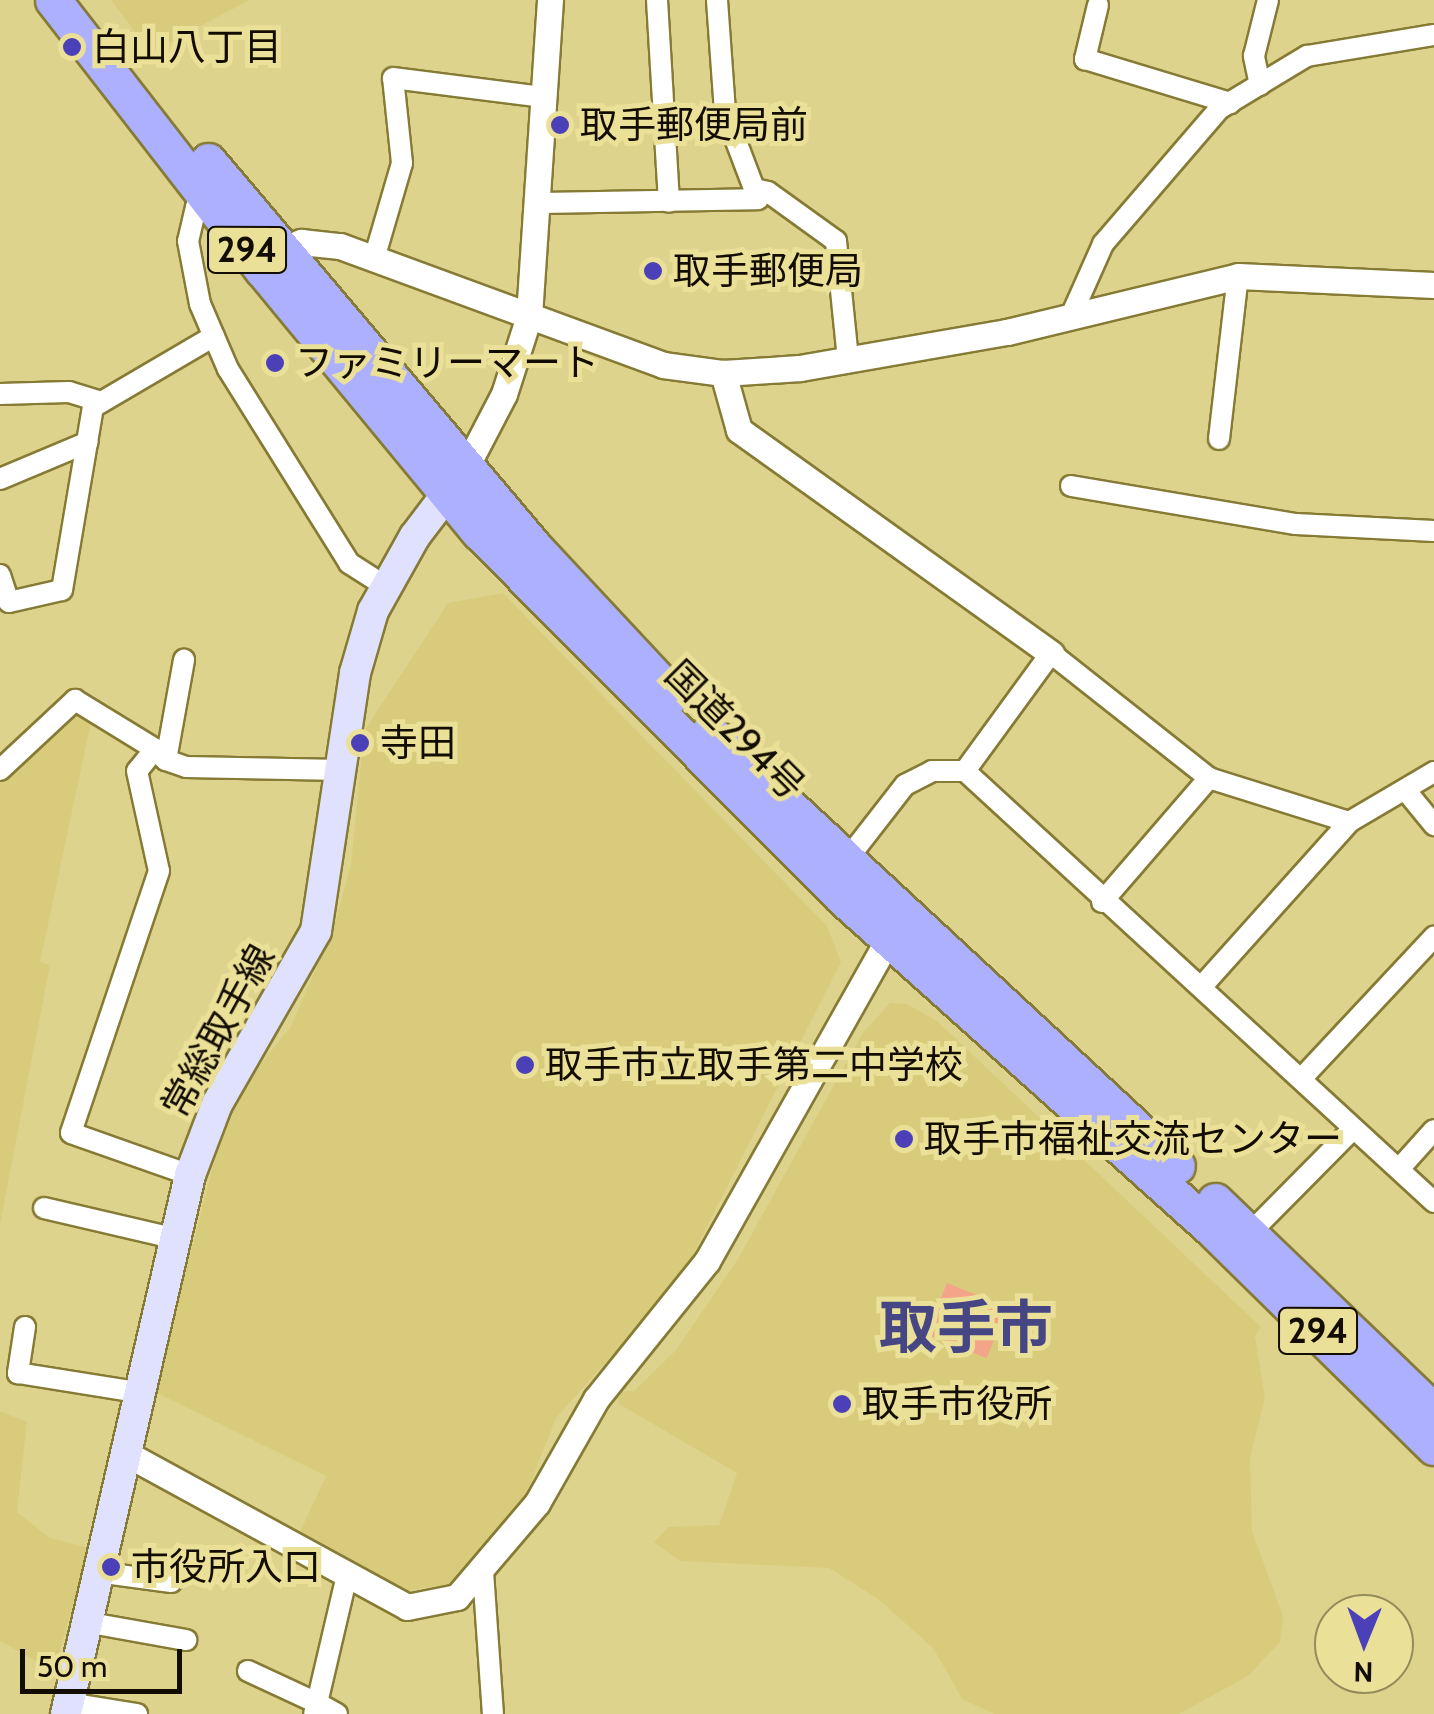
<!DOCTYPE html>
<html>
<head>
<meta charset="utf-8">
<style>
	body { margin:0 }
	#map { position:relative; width:1434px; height:1714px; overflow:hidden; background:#ded38c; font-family:Cabin,"Noto Sans JP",sans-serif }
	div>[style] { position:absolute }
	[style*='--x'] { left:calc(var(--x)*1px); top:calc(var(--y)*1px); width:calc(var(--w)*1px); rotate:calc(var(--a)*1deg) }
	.built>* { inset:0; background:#d8cc7c }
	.green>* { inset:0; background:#f4a589; transform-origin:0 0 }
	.roads { filter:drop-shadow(2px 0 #867b35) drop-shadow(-2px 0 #867b35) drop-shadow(0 2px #867b35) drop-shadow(0 -2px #867b35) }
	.minor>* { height:20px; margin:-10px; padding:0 10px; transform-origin:10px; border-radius:10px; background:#fff }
	.tertiary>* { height:25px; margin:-12.5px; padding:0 12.5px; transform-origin:12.5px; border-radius:12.5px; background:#fff }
	.secondary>* { height:30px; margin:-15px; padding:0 15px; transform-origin:15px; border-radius:15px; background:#e0e1ff }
	.trunk>* { height:35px; margin:-17.5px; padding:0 17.5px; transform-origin:17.5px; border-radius:17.5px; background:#acb0fe }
	.dots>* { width:28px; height:28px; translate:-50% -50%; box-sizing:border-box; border:5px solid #ebe098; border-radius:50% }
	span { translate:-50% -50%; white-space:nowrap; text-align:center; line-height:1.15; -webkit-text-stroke:10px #ebe098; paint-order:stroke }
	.shield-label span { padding:2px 8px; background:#ebe098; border:2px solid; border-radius:8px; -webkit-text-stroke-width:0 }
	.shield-label { font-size:35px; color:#120d00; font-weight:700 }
	.poi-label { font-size:38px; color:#120d00 }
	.left { translate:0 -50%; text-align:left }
	.street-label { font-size:38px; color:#120d00 }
	.town-label { font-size:58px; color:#454683; font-weight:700 }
	.north { position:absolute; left:1314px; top:1594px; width:100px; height:100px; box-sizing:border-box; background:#ebe098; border:2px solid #948c5b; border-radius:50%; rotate:181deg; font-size:28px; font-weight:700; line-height:40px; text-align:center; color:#120d00 }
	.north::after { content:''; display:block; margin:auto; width:35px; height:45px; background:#4b40b7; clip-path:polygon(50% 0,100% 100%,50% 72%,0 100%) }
	.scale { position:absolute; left:20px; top:1649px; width:162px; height:45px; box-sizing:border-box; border:5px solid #120d00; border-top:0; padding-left:12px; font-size:30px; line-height:35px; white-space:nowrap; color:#120d00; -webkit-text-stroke:8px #ebe098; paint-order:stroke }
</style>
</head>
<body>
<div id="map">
	<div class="built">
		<i style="clip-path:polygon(111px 0,250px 0,150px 52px)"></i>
		<i style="clip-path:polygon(503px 593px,827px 926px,841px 962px,681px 1278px,556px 1418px,523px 1502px,451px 1584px,396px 1592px,297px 1538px,326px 1476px,155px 1392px,229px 1104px,291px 1026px,334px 927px,351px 864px,364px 731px,448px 603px)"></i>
		<i style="clip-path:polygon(78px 710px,92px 718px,40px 962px,50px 965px,0 1224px,0 776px)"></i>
		<i style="clip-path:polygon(890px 1003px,907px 1004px,937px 1021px,1261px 1327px,1255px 1336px,1265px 1398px,1250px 1458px,1252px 1531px,1283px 1616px,1280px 1642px,1248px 1676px,1179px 1714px,994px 1714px,962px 1699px,934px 1649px,878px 1599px,829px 1568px,680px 1561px,654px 1542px,668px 1527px,719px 1525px,737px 1473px,619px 1404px,615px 1392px,634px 1391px,676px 1350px,738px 1259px,862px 1034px)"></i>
		<i style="clip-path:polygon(0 1411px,27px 1422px,17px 1512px,50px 1538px,89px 1548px,54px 1671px,0 1641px)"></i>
	</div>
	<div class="green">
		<i style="left:947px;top:1283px;width:65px;height:55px;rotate:22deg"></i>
	</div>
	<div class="roads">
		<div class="minor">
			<i style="--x:657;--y:0;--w:202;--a:86.6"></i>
			<i style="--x:1098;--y:5;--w:56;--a:103.5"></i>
			<i style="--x:1085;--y:59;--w:152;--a:16.9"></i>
			<i style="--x:1260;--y:85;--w:30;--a:-102"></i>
			<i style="--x:1254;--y:56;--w:58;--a:-76"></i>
			<i style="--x:755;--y:189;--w:13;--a:13"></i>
			<i style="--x:768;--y:192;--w:84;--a:35.8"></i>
			<i style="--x:836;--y:241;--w:119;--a:84.2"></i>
			<i style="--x:208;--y:190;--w:21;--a:125"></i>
			<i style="--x:196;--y:207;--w:35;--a:103"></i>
			<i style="--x:188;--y:241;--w:64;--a:79.2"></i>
			<i style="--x:200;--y:304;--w:71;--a:66.7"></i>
			<i style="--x:228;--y:369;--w:229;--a:58"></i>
			<i style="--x:349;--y:563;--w:43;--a:32.6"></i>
			<i style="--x:537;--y:203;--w:221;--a:-1"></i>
			<i style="--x:758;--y:199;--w:93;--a:-110.8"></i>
			<i style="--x:725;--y:112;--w:112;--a:-94.1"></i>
			<i style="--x:374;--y:259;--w:100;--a:-73.7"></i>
			<i style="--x:402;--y:163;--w:85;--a:-96"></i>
			<i style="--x:393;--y:78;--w:152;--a:7.2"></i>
			<i style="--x:1071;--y:316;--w:79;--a:-66"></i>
			<i style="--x:1103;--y:244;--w:178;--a:-49.3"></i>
			<i style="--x:1219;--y:109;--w:103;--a:-31.1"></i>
			<i style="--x:1307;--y:56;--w:129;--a:-9.4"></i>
			<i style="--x:0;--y:394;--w:69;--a:-1.7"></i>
			<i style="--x:69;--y:392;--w:34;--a:17"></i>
			<i style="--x:1219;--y:439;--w:164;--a:-83.4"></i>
			<i style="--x:0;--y:479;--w:95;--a:-22.8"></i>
			<i style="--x:1071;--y:486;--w:228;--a:9.6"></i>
			<i style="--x:1296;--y:524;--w:138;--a:2.9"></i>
			<i style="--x:0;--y:575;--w:28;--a:72"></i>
			<i style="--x:9;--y:602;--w:54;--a:-12.8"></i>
			<i style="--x:62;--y:590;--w:186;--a:-80.4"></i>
			<i style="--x:93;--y:407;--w:140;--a:-30.4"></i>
			<i style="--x:157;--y:752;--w:12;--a:42"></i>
			<i style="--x:166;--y:760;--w:102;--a:-79.8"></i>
			<i style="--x:166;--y:760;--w:21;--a:19"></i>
			<i style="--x:186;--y:767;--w:155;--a:1.1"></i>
			<i style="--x:0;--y:770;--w:103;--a:-43"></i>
			<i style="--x:75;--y:700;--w:94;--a:31.5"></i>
			<i style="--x:155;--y:749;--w:28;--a:129"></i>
			<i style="--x:137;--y:771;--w:102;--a:77.6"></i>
			<i style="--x:159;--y:871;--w:276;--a:108.6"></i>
			<i style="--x:71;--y:1133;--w:126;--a:19.4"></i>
			<i style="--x:1434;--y:772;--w:99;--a:149.5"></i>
			<i style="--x:1349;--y:822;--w:147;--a:-162.6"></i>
			<i style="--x:1209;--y:778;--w:201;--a:-141.7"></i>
			<i style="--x:1051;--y:653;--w:146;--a:126.1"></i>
			<i style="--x:965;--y:771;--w:637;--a:42.58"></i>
			<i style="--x:1407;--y:792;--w:43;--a:50.7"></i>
			<i style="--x:845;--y:862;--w:98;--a:-52.1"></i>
			<i style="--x:905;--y:785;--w:30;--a:-27"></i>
			<i style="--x:932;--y:771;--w:33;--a:0"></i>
			<i style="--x:1102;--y:902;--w:164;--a:-49.2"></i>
			<i style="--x:1203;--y:985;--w:219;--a:-48.1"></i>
			<i style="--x:1301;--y:1079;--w:195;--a:-46.9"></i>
			<i style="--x:1399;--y:1169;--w:52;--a:-48.1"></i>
			<i style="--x:44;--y:1208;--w:132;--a:13.1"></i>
			<i style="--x:1245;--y:1238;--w:153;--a:-45.3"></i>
			<i style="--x:25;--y:1327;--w:47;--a:98.7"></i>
			<i style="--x:18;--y:1373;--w:121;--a:9.1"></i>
			<i style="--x:97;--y:1572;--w:75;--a:7.7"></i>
			<i style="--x:483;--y:1572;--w:142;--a:86"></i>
			<i style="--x:85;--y:1622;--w:103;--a:10.1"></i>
			<i style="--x:248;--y:1671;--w:76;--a:24.9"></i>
			<i style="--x:317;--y:1703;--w:11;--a:105"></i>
			<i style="--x:69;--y:1703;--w:69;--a:9.2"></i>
			<i style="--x:337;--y:1714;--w:23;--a:-151"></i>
			<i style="--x:317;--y:1703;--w:131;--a:-76.8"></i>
		</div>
		<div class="tertiary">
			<i style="--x:282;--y:250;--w:21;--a:-23"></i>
			<i style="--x:301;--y:242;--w:39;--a:6"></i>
			<i style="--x:340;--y:246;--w:344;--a:20.2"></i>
			<i style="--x:663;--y:365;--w:61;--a:7.6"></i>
			<i style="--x:723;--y:373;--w:77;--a:-3.7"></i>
			<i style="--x:800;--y:368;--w:210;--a:-9.9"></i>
			<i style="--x:1007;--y:332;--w:238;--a:-13.6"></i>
			<i style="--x:1238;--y:276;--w:196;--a:2.6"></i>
			<i style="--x:723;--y:373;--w:59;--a:74.3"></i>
			<i style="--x:739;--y:430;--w:384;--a:35.6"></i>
			<i style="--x:466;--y:467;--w:82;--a:-62.5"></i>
			<i style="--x:504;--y:394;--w:82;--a:-72.2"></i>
			<i style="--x:529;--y:316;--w:317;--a:-86.2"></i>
			<i style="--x:125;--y:1453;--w:321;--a:28.6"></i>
			<i style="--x:407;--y:1607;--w:51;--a:-11.3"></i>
			<i style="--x:457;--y:1597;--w:123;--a:-49.6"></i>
			<i style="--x:537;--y:1503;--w:120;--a:-60.4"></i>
			<i style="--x:596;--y:1399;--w:177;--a:-51.2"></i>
			<i style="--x:707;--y:1261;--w:387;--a:-60.6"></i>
		</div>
		<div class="secondary">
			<i style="--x:66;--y:1714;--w:553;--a:-77.04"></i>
			<i style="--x:190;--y:1175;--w:76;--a:-69.2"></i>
			<i style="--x:217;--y:1104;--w:199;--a:-60.2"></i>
			<i style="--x:316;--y:931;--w:261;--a:-81.4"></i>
			<i style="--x:355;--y:673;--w:65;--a:-73.8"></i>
			<i style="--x:373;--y:611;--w:86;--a:-60.8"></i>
			<i style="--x:415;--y:536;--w:73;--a:-52.8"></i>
		</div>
		<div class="trunk">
			<i style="--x:53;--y:0;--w:341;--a:52.2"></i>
			<i style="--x:262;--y:269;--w:341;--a:50.5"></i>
			<i style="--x:479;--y:532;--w:516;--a:45.16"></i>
			<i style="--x:843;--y:898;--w:500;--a:41.9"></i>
			<i style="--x:1215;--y:1232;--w:307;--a:44.5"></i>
			<i style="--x:208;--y:161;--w:507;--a:49.8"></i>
			<i style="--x:535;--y:548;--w:201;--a:47"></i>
			<i style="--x:709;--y:732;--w:638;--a:42.84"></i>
			<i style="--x:1215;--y:1201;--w:304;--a:43.9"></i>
		</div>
	</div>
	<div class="dots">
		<i style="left:72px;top:47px;background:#4b40b7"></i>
		<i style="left:560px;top:125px;background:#4b40b7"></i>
		<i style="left:653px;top:271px;background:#4b40b7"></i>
		<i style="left:275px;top:363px;background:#4b40b7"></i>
		<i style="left:360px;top:743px;background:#4b40b7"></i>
		<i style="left:525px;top:1065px;background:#4b40b7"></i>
		<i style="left:904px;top:1139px;background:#4b40b7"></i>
		<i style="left:842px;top:1404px;background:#4b40b7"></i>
		<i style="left:111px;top:1567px;background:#4b40b7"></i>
	</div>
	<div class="shield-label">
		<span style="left:247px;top:250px">294</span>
		<span style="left:1318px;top:1331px">294</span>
	</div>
	<div class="poi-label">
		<span class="left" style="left:92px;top:47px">白山八丁目</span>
		<span class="left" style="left:580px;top:125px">取手郵便局前</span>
		<span class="left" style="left:673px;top:271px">取手郵便局</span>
		<span class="left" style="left:295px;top:363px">ファミリーマート</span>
		<span class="left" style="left:380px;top:743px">寺田</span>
		<span class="left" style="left:545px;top:1065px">取手市立取手第二中学校</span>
		<span class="left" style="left:924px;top:1139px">取手市福祉交流センター</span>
		<span class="left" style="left:862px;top:1404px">取手市役所</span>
		<span class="left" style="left:131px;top:1567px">市役所入口</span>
	</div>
	<div class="street-label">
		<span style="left:735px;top:730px;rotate:45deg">国道294号</span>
		<span style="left:218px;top:1031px;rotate:-61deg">常総取手線</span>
	</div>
	<div class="town-label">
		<span style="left:966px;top:1328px">取手市</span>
	</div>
	<div class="north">N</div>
	<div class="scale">50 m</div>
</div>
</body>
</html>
